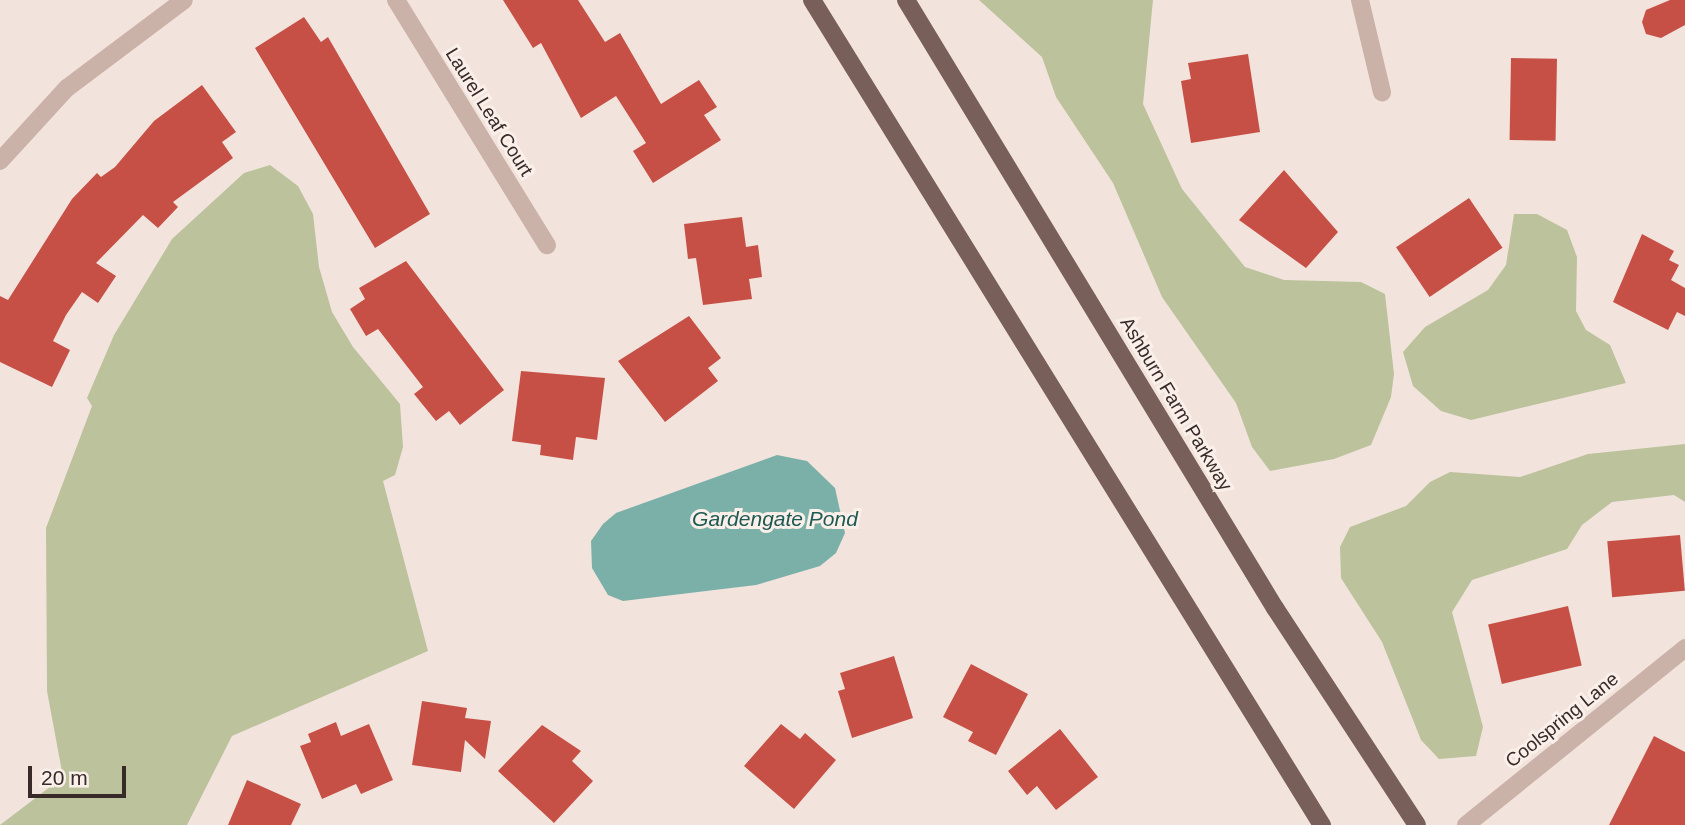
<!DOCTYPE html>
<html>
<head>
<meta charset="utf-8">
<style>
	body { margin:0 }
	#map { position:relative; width:1685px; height:825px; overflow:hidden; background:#f2e4dc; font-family:Arial,sans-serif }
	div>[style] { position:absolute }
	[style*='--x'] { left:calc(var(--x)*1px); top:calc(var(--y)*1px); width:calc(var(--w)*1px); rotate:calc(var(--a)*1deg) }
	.green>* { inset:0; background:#bbc29c }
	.water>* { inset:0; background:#7bb0a9 }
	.building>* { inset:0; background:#c75046; transform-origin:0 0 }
	.minor>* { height:18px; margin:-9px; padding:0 9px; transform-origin:9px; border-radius:9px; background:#cbb2a8 }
	.primary>* { height:18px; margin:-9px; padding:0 9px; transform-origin:9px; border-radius:9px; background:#795f59 }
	span { translate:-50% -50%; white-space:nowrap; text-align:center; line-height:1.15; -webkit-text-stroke:6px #faefe9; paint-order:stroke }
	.street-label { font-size:19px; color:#372a28 }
	.water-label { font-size:21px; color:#1d5953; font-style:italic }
	.scale { position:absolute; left:28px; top:766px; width:98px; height:32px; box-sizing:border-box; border:4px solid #372a28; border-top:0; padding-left:9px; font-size:21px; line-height:24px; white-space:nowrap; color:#372a28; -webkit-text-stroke:5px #faefe9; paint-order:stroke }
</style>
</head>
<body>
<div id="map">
	<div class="green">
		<i style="clip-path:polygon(979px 0,1153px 0,1143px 104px,1182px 189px,1245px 267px,1284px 280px,1361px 282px,1385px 294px,1394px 374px,1391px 397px,1371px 445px,1334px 459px,1270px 471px,1252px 447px,1236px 403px,1162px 297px,1113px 183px,1056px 97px,1042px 57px)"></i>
		<i style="clip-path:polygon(270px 165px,298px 186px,313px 214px,319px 267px,332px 312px,353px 347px,400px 404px,403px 447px,395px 475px,383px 481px,428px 651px,232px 736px,187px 825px,0 825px,63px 777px,47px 691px,46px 528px,92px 406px,87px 398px,114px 335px,172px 239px,244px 173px)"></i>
		<i style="clip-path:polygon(1514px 214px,1537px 214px,1567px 230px,1577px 257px,1576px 311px,1586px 330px,1610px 345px,1626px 383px,1471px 420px,1441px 411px,1413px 386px,1403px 352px,1425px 327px,1488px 290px,1506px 265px)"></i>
		<i style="clip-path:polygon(1685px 444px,1685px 502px,1674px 495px,1612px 502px,1582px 525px,1567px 549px,1472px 580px,1452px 612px,1483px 727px,1476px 756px,1439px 759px,1421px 740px,1382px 642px,1341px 578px,1340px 547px,1350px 527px,1406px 506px,1430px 482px,1450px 472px,1520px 477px,1588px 454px)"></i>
	</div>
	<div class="water">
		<i style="clip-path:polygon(777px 455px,807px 461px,835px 488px,845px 533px,836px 553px,820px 566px,756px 585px,623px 601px,608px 595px,592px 568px,591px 541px,603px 524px,616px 513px)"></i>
	</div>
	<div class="building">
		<i style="clip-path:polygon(503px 0,578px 0,605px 42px,620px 33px,661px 104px,699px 80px,717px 107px,704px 115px,721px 140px,653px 183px,633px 151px,646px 143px,616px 96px,581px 118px,541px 43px,533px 48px)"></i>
		<i style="clip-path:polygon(1670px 0,1685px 0,1685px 25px,1661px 38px,1646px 34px,1642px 22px,1646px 10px)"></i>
		<i style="clip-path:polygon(304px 17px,321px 42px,328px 37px,430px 214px,375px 248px,255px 48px)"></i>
		<i style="clip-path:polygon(1248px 54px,1260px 132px,1191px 143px,1181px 81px,1191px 79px,1188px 63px)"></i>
		<i style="left:1511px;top:58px;width:46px;height:82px;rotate:1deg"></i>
		<i style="clip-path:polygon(202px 85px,236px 132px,222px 142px,233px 158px,173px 202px,178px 207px,158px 228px,143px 215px,96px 263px,116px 276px,98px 303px,82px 292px,66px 315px,53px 341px,70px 350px,52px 387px,0 362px,0 296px,8px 300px,72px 199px,97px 173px,101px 177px,115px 167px,154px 121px)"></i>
		<i style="clip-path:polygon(1284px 170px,1338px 232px,1306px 268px,1239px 220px)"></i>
		<i style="left:1469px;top:198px;width:60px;height:88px;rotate:56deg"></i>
		<i style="clip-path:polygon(742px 217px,746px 247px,758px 245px,762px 277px,749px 279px,752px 299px,703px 305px,696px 258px,688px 259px,684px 224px)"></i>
		<i style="clip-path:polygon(1642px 234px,1674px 251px,1669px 260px,1679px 265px,1671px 280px,1685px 288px,1685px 316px,1677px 312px,1668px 330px,1613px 302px)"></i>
		<i style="clip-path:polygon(406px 261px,504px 390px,460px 425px,449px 411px,436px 421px,414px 394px,423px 387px,378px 329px,366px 336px,350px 309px,365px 299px,359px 288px)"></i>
		<i style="clip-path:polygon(689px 316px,721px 358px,708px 368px,718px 381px,665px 422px,618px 361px)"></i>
		<i style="clip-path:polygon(521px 371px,605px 378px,597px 440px,576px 437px,573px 460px,540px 455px,541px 445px,512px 441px)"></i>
		<i style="left:1680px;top:535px;width:56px;height:73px;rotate:85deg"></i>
		<i style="left:1568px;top:606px;width:61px;height:82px;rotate:77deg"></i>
		<i style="clip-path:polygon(894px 656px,913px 718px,852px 738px,838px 691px,845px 689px,840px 673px)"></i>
		<i style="clip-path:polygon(971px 664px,1028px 694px,996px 755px,968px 741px,973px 732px,943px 717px)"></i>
		<i style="clip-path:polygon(422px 701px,467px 708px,465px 718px,491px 721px,485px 759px,465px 740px,461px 772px,412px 765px)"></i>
		<i style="clip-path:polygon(336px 722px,341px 736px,369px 724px,393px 780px,361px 794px,356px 784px,322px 799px,300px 746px,311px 742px,308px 734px)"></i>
		<i style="clip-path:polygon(781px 724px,800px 739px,805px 733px,836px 760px,794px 809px,744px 766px)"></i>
		<i style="clip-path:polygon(542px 725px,581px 751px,572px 761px,593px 781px,554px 823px,498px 771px)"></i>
		<i style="clip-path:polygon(1060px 729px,1098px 777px,1056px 810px,1037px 786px,1027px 795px,1008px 771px)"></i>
		<i style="clip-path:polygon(1654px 736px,1685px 752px,1685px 825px,1609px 825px)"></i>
		<i style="clip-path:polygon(247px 780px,301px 804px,291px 825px,228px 825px)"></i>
	</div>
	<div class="minor">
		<i style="--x:396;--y:0;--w:288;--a:58.4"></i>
		<i style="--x:1360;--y:0;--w:95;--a:76.6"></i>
		<i style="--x:0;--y:161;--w:99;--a:-47.5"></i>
		<i style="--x:67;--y:88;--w:146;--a:-36.9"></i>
		<i style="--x:1466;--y:825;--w:282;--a:-38.9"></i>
	</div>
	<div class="primary">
		<i style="--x:812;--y:0;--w:970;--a:58.28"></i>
		<i style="--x:906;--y:0;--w:711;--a:58.75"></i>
		<i style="--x:1275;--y:608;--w:259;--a:56.8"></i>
	</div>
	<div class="street-label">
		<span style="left:489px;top:112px;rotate:58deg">Laurel Leaf Court</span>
		<span style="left:1176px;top:404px;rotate:59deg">Ashburn Farm Parkway</span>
		<span style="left:1562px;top:720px;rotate:-39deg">Coolspring Lane</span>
	</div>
	<div class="water-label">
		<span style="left:775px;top:519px">Gardengate Pond</span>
	</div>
	<div class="scale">20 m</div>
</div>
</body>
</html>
